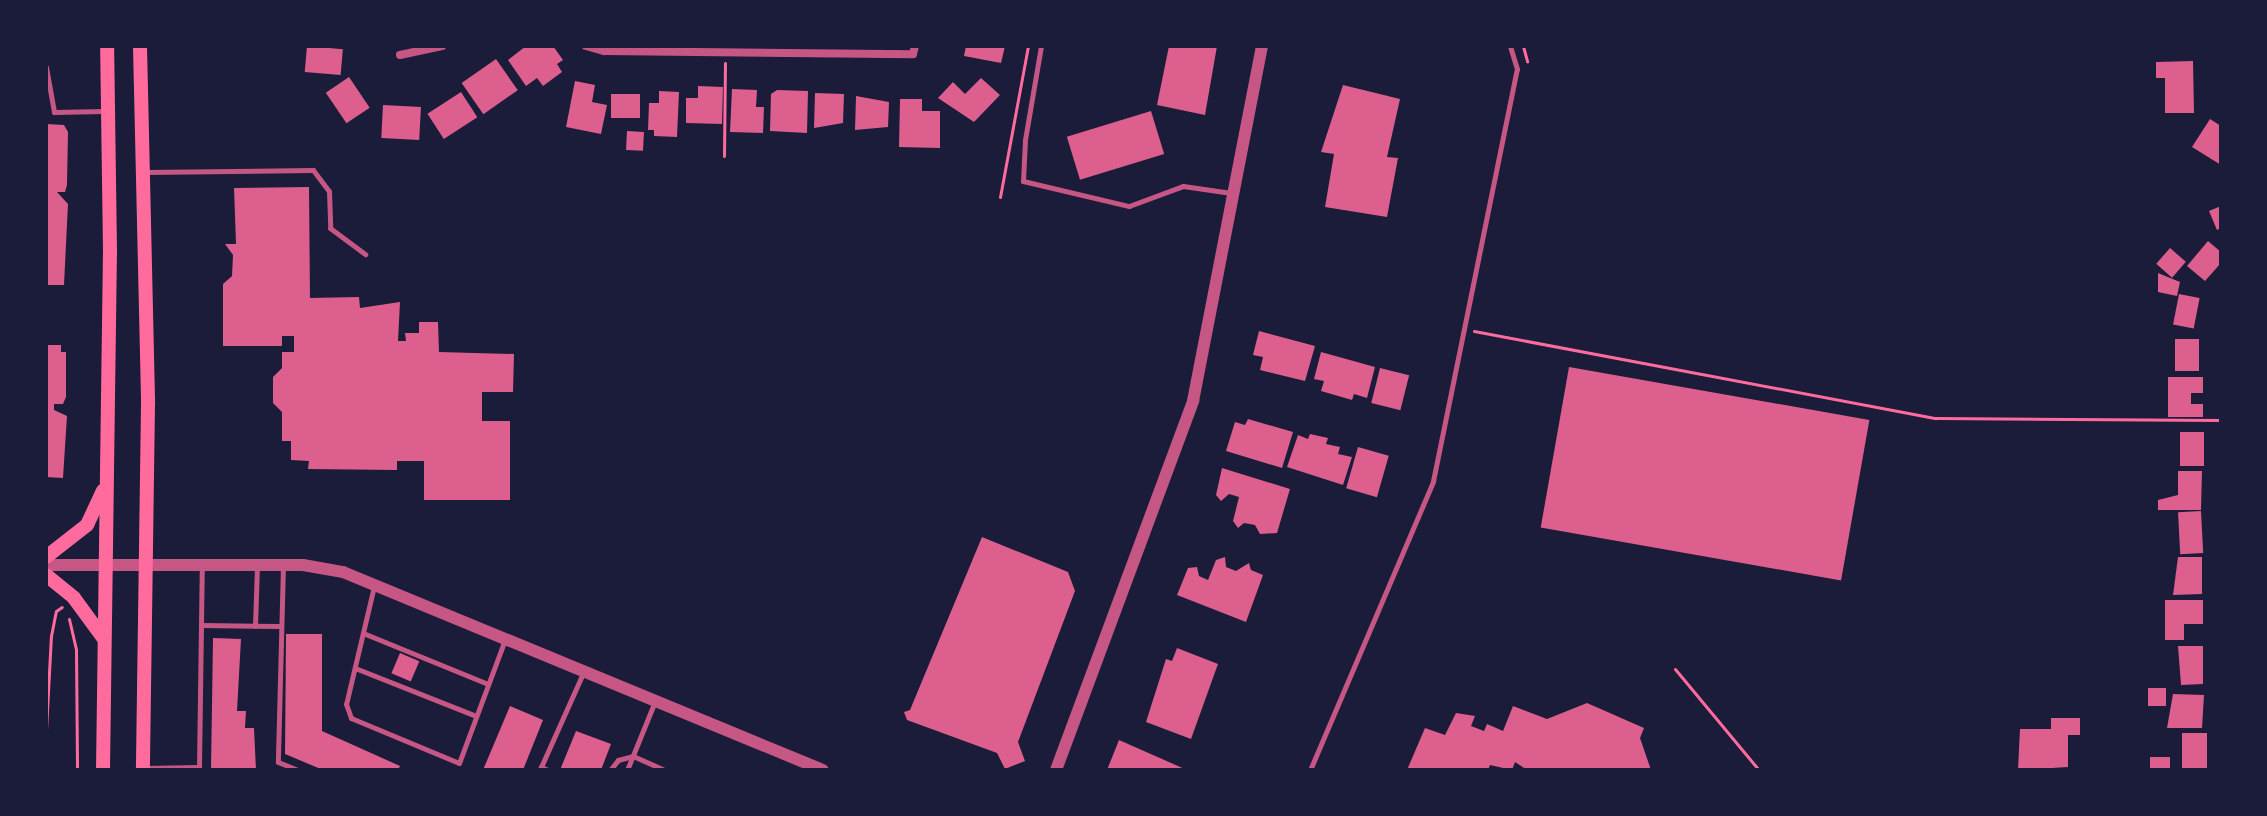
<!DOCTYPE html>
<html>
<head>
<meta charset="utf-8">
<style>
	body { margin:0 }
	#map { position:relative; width:2267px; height:816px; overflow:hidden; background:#1b1b3a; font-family:"DM Sans",sans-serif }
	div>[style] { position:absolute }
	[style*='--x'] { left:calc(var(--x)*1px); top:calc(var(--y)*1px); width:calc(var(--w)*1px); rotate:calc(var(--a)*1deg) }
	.building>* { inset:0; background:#dd5f8e; transform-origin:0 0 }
	.path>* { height:3px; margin:-1.5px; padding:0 1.5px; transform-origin:1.5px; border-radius:1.5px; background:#ff6b9d }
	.service>* { height:5px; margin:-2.5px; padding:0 2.5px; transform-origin:2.5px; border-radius:2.5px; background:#c65784 }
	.minor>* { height:8px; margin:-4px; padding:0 4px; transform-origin:4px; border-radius:4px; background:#c65784 }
	.tertiary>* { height:12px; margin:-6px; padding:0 6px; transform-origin:6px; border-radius:6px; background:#c65784 }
	.secondary>* { height:14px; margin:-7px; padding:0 7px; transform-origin:7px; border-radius:7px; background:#ff6b9d }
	span { translate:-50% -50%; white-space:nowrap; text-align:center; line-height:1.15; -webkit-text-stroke:8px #1b1b3a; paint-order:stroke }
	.frame { position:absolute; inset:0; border:48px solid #1b1b3a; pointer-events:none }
</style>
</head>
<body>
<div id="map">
	<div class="building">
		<i style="left:307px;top:46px;width:36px;height:26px;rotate:5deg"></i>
		<i style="clip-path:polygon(526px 46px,553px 46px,563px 60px,557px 64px,562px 72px,543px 86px,537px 78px,526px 86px,508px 60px)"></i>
		<i style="clip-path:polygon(966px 46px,1005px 46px,1001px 63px,964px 56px)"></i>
		<i style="clip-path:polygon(1169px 46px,1217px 46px,1205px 115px,1157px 105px)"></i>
		<i style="left:496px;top:59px;width:38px;height:42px;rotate:55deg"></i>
		<i style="clip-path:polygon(2193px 61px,2194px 113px,2165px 113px,2165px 78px,2156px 78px,2156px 62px)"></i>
		<i style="left:349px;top:77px;width:37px;height:28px;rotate:56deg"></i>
		<i style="clip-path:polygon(981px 78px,1000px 95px,974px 122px,938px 98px,953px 82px,965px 94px)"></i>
		<i style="clip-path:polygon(575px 81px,595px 85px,592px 102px,607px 105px,601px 134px,566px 127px)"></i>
		<i style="clip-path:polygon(1343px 85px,1400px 99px,1387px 157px,1398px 158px,1387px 217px,1325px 207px,1334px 154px,1321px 152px)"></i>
		<i style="clip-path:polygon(698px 86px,723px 87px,722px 124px,686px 123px,686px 98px,698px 98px)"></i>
		<i style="clip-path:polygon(732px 89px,757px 90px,756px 107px,764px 107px,763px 133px,730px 132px)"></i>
		<i style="clip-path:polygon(777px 90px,808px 91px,807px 133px,770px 131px,771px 94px)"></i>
		<i style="clip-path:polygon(659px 91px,679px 92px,677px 137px,654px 136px,654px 130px,648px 130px,649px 103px,659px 103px)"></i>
		<i style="left:461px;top:92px;width:30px;height:40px;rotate:57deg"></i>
		<i style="clip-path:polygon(815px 93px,844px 94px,843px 123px,814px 128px)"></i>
		<i style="left:611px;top:94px;width:29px;height:24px"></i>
		<i style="clip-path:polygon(856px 96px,889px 102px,888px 127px,855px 130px)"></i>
		<i style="clip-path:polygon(900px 99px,922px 99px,922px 111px,940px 111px,940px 148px,899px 147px)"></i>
		<i style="left:383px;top:105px;width:38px;height:33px;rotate:3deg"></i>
		<i style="left:1151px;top:111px;width:45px;height:88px;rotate:73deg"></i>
		<i style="clip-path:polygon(2210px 119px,2221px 126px,2221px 165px,2192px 147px)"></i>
		<i style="clip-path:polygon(46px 124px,64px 125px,68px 132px,67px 185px,65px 192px,57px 192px,68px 204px,64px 285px,46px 285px)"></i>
		<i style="left:627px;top:131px;width:17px;height:19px;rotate:3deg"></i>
		<i style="clip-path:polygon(309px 187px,310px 298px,359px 297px,360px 308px,400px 302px,398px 341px,406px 341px,405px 333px,419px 333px,419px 322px,438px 322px,439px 352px,514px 354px,513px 392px,482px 392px,482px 421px,510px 421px,510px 500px,424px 500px,424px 461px,397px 461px,397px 470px,308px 469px,309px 461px,291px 460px,291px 441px,282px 441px,282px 412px,273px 403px,273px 377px,282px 368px,282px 352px,294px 352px,294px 336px,282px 336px,282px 346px,223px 346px,223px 284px,232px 276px,233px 255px,225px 244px,236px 244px,234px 188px)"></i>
		<i style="clip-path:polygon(2221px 206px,2221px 228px,2217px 230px,2209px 211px)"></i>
		<i style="clip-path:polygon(2208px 241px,2221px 252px,2221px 263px,2205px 281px,2187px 266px)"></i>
		<i style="left:2170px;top:248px;width:21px;height:21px;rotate:41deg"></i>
		<i style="clip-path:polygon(2158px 273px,2180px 282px,2177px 296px,2158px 292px)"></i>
		<i style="left:2179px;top:294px;width:21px;height:31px;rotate:11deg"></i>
		<i style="clip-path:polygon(1259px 331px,1315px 346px,1305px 381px,1260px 370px,1263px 357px,1253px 355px)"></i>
		<i style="left:2175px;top:339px;width:24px;height:32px"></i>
		<i style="clip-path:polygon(46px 345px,61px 345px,61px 352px,66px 352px,66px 397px,63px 404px,54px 404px,54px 410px,67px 416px,63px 478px,46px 477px)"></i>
		<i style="clip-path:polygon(1321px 352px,1375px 367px,1367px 398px,1354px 394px,1352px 400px,1321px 391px,1324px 381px,1314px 379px)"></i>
		<i style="left:1569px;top:367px;width:305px;height:163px;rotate:10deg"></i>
		<i style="left:1380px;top:368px;width:30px;height:36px;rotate:14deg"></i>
		<i style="clip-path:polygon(2168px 377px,2203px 377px,2203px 393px,2191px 393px,2191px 404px,2203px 404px,2203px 417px,2168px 417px)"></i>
		<i style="clip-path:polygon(1248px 419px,1293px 432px,1282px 468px,1226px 451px,1235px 422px,1245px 425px)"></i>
		<i style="left:2180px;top:432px;width:24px;height:34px"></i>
		<i style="clip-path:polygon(1310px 434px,1328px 438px,1326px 444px,1340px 447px,1338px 454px,1352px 457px,1343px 485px,1287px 467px,1298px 435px,1308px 439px)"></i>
		<i style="left:1358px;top:447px;width:32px;height:43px;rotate:16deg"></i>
		<i style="clip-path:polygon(1222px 468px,1290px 489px,1277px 533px,1260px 534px,1255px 525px,1244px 523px,1238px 528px,1233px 521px,1239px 497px,1229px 494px,1221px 501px,1216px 495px)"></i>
		<i style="clip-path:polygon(2178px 471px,2202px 471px,2201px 510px,2158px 510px,2158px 500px,2178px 495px)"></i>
		<i style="left:2201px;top:511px;width:42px;height:23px;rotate:87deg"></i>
		<i style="clip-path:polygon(982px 537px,1068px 572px,1075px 591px,1018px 742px,1025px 761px,1005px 769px,997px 753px,907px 720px,904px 712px,910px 710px)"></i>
		<i style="clip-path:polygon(1225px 557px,1226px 567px,1236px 571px,1249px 563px,1251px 570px,1263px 575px,1246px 622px,1177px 595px,1188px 568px,1197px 567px,1199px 576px,1208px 580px,1216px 560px)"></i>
		<i style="clip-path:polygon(2178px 557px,2202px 557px,2202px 594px,2173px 595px)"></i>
		<i style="clip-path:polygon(2165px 600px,2203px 600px,2203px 624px,2184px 624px,2184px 640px,2165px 640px)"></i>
		<i style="clip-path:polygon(286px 634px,322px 634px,322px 731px,400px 766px,398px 770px,323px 770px,285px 754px)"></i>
		<i style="clip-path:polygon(213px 638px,241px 639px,237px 711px,246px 711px,245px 728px,254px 728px,256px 770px,211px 770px)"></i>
		<i style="clip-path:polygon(2178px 646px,2203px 646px,2203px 684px,2181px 685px)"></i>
		<i style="clip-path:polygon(1177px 648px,1218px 664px,1191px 739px,1146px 722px,1166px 659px,1172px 661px)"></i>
		<i style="left:400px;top:653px;width:21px;height:22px;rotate:23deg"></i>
		<i style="left:2148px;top:688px;width:18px;height:18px"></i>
		<i style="clip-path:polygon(2173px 694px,2204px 695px,2202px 728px,2167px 728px)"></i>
		<i style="clip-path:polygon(1587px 703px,1644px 728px,1640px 738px,1651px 770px,1527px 770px,1515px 762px,1512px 770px,1490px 765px,1488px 770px,1407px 770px,1425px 728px,1445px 735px,1456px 713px,1475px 716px,1471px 726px,1484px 731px,1487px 724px,1503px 731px,1513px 706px,1547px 719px)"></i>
		<i style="clip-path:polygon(510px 706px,543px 720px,523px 770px,483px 770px)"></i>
		<i style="clip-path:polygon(2051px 718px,2080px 718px,2080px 735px,2068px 735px,2068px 767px,2018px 770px,2020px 729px,2051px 729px)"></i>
		<i style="clip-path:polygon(576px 731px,611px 744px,601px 770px,560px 770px)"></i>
		<i style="left:2182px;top:733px;width:25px;height:36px"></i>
		<i style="clip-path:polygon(1119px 740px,1187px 770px,1107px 770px)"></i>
		<i style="left:2150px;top:757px;width:20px;height:13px"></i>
	</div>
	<div class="path">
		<i style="--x:1523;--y:46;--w:16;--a:75"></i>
		<i style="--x:724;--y:156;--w:93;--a:-89.4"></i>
		<i style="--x:1000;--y:197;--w:154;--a:-79.5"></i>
		<i style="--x:1474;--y:331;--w:470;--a:10.7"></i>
		<i style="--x:1936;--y:418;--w:285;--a:0.4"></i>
		<i style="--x:69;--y:619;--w:32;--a:77"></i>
		<i style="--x:76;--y:650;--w:120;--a:89.5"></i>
		<i style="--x:1675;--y:669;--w:131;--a:50.3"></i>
		<i style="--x:46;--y:730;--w:94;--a:-87"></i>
		<i style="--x:51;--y:636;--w:25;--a:-79"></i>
		<i style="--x:56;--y:611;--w:7;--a:-34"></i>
	</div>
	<div class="service">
		<i style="--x:1041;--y:46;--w:95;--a:99.7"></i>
		<i style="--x:1025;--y:140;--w:41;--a:92.8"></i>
		<i style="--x:1023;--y:181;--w:109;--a:13.3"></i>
		<i style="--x:1129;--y:206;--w:58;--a:-20.3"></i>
		<i style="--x:1183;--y:186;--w:49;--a:8.1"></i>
		<i style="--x:46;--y:67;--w:46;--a:79.9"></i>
		<i style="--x:54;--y:112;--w:50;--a:-1.1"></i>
		<i style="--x:145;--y:172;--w:168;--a:-0.7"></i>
		<i style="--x:313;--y:170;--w:26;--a:53"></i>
		<i style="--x:329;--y:191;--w:37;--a:88"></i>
		<i style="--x:330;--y:228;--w:44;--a:36.6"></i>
		<i style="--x:283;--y:565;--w:197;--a:91.5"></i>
		<i style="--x:278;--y:762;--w:22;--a:22"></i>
		<i style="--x:374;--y:586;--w:121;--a:103.3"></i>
		<i style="--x:346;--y:704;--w:15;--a:70"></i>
		<i style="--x:351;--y:718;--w:117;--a:22.6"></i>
		<i style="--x:459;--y:763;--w:132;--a:-69.6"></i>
		<i style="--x:201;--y:625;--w:80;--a:0.7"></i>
		<i style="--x:255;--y:626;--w:59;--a:-88.1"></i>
		<i style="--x:363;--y:633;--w:135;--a:22.2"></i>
		<i style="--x:355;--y:668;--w:130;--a:21.6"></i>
		<i style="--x:144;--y:768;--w:55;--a:-1"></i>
		<i style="--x:199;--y:767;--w:203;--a:-89.2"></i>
		<i style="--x:548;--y:770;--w:8;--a:-157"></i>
		<i style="--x:541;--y:767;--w:103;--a:-65.9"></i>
		<i style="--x:610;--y:770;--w:13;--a:-51"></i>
		<i style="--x:618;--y:760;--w:16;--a:-15"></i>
		<i style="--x:633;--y:756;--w:35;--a:24"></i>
		<i style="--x:627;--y:770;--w:74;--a:-67.9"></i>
		<i style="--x:1310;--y:770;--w:314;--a:-66.9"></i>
		<i style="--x:1433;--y:481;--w:420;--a:-78.5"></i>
		<i style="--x:1517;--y:69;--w:24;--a:-107"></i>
	</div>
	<div class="minor">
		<i style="--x:586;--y:46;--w:19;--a:16"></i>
		<i style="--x:604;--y:51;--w:309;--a:0.6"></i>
		<i style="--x:913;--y:54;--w:8;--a:-76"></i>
		<i style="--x:400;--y:55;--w:43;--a:-12.1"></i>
	</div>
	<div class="tertiary">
		<i style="--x:46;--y:565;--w:257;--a:0"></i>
		<i style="--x:303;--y:565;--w:41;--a:9.9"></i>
		<i style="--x:343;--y:572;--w:519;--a:22.42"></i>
		<i style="--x:1056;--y:770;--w:394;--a:-69.6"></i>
		<i style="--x:1193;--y:401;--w:362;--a:-79"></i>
	</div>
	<div class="secondary">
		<i style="--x:140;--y:46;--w:358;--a:88.7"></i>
		<i style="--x:148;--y:404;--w:366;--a:90.8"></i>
		<i style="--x:46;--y:557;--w:52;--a:-38"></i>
		<i style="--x:87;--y:525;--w:38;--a:-65"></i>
		<i style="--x:46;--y:575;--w:36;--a:39"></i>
		<i style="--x:74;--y:598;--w:51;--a:53.8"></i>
		<i style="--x:103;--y:770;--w:518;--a:-89.23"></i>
		<i style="--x:110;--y:252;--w:206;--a:-90.8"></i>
	</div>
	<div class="frame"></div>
</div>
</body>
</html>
